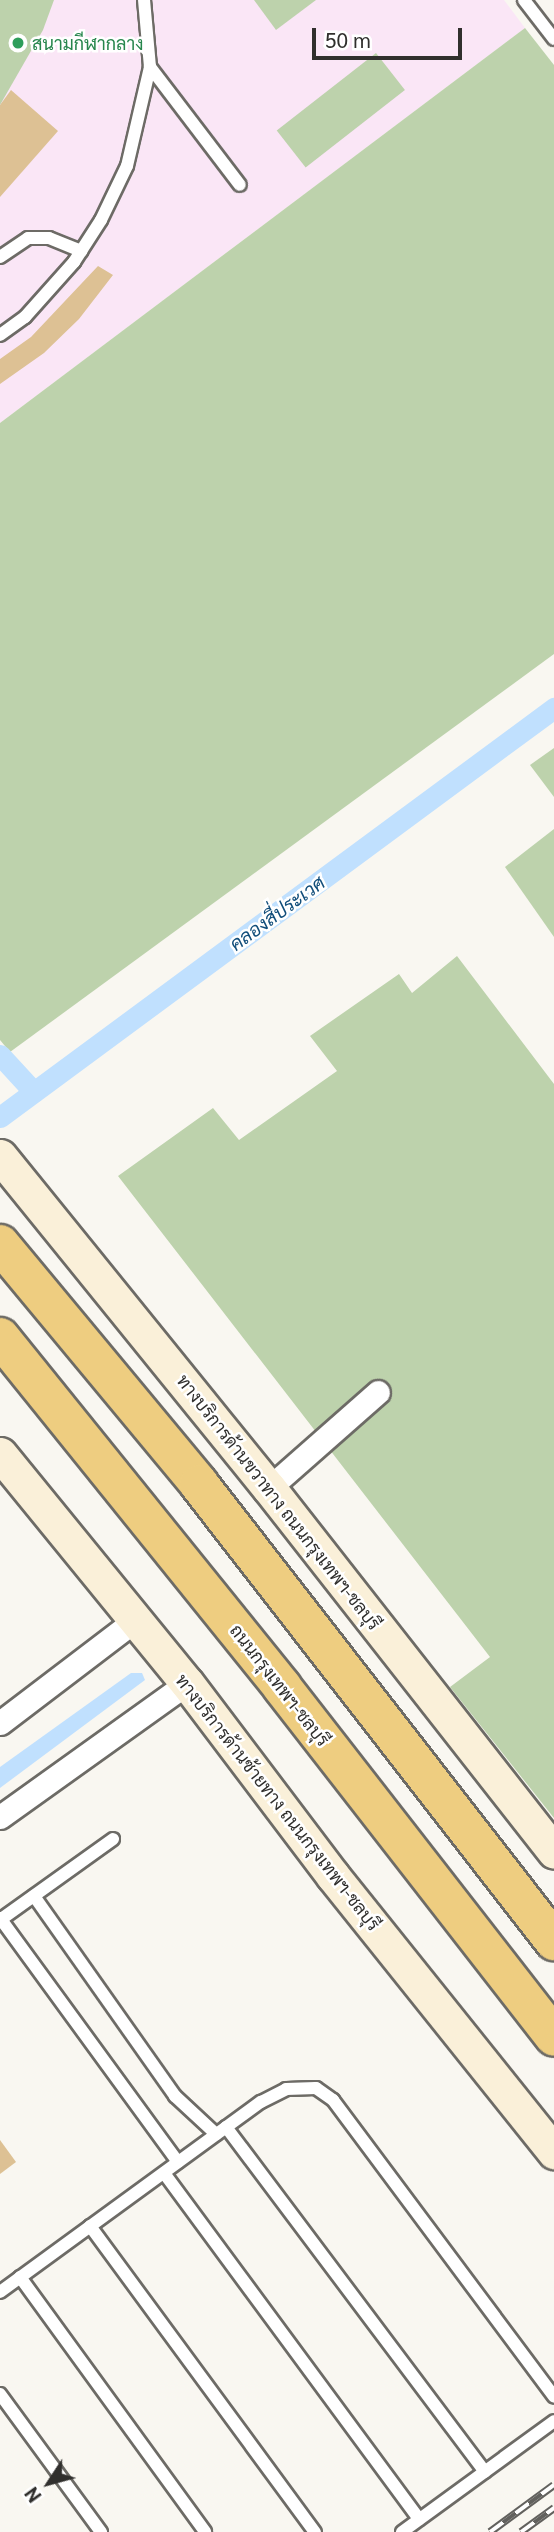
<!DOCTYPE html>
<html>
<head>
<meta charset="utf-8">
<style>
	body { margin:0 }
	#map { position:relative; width:554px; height:2532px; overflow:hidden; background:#f9f7f1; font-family:Georgia,Sarabun,serif }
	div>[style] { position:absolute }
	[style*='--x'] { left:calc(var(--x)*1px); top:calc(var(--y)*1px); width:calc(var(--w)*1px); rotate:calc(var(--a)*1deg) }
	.education>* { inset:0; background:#fae6f6 }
	.green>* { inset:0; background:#bdd2ac; transform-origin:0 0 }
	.water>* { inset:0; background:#c0e0fe }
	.canal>* { height:21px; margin:-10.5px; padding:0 10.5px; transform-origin:10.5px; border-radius:10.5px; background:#c0e0fe }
	.building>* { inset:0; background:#ddc194 }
	.roads { filter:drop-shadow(2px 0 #6d6b66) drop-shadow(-2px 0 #6d6b66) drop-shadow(0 2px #6d6b66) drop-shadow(0 -2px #6d6b66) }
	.service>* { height:12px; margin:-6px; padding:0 6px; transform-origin:6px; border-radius:6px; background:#fff }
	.minor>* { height:23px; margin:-11.5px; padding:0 11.5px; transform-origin:11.5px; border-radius:11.5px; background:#fff }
	.secondary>* { height:33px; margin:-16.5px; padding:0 16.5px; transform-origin:16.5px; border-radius:16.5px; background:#faf0d9 }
	.motorway>* { height:38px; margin:-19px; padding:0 19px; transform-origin:19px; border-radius:19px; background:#eecd80 }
	.rail>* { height:8px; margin-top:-4px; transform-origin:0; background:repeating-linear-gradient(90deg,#fff 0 16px,#62615e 0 32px); box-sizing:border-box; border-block:2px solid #62615e }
	.dots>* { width:19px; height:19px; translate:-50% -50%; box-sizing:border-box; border:4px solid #fff; border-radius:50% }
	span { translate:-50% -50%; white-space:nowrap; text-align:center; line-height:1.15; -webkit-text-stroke:5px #fff; paint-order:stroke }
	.leisure-label { font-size:18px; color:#27864d }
	.left { translate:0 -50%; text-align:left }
	.street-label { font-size:18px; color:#302f2d }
	.water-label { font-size:19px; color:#104d7a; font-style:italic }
	.north { position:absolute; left:14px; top:2448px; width:70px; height:70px; -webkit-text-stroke:5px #fff; paint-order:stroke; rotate:234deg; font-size:19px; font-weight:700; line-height:28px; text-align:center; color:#302f2d }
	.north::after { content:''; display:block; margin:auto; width:24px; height:32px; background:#302f2d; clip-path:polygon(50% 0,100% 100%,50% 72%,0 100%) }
	.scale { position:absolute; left:312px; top:28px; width:150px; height:32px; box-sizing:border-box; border:4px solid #302f2d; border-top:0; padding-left:9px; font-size:21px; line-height:24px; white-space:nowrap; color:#302f2d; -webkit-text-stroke:5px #fff; paint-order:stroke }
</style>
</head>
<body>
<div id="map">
	<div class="education">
		<i style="clip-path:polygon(0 0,504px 0,525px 28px,0 423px)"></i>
	</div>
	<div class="green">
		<i style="clip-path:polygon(0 0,54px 0,43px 30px,0 105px)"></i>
		<i style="clip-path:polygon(254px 0,316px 0,276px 30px)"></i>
		<i style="clip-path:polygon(525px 28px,554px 65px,554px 654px,10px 1052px,0 1040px,0 423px)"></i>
		<i style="left:376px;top:53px;width:47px;height:126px;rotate:52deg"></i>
		<i style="clip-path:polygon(554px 748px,554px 797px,530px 765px)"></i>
		<i style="clip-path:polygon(554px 829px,554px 937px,505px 867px)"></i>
		<i style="clip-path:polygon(457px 956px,554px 1084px,554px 1818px,450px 1687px,490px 1657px,118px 1176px,213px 1108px,239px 1140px,337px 1071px,310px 1036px,399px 974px,412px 993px)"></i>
	</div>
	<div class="water">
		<i style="clip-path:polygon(131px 1673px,142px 1673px,145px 1680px,0 1788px,0 1767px)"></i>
	</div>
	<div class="canal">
		<i style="--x:0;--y:1055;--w:50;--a:47.4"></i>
		<i style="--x:0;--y:1117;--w:689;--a:-36.44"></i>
	</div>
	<div class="building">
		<i style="clip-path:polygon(11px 90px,58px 131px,0 197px,0 105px)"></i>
		<i style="clip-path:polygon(98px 266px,113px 275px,79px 319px,44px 353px,0 384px,0 359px,31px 337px)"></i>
		<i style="clip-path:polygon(0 2140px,16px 2162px,0 2174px)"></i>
	</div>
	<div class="roads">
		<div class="service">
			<i style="--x:524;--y:0;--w:49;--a:52.4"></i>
			<i style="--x:150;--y:67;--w:148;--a:52.7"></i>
			<i style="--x:0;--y:257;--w:34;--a:-34"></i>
			<i style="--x:28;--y:238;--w:21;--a:0"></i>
			<i style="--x:49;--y:238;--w:35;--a:22"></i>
			<i style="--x:0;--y:335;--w:31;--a:-36"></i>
			<i style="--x:25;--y:317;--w:74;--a:-48.3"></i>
			<i style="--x:74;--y:262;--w:50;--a:-57.3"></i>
			<i style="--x:101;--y:220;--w:60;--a:-64.3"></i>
			<i style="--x:127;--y:166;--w:102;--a:-76.9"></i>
			<i style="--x:150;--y:67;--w:67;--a:-95.1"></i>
			<i style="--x:34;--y:1896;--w:245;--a:54.8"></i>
			<i style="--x:175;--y:2096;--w:56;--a:42.8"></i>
			<i style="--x:0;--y:1918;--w:302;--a:53.9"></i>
			<i style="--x:0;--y:1920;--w:139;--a:-35.6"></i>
			<i style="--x:226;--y:2127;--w:431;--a:53.1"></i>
			<i style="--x:164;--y:2173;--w:430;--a:53.6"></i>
			<i style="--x:90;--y:2226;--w:380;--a:53.7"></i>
			<i style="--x:20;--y:2277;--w:315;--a:54"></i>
			<i style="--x:0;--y:2292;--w:323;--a:-36.1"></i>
			<i style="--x:261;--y:2102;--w:28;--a:-27"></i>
			<i style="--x:286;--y:2089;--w:30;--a:-2"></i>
			<i style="--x:316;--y:2088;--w:21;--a:35"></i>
			<i style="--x:333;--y:2100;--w:370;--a:53.3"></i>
			<i style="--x:0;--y:2394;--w:171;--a:53.8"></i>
			<i style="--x:402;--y:2532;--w:188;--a:-36.1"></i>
		</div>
		<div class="minor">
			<i style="--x:269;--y:1488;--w:145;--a:-41.4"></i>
			<i style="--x:0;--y:1723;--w:170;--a:-37.3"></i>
			<i style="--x:0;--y:1817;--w:230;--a:-35.6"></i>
		</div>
		<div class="secondary">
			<i style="--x:0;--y:1156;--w:427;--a:51"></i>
			<i style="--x:269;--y:1488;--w:462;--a:51.9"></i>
			<i style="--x:0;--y:1454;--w:296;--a:50.8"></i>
			<i style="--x:187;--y:1683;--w:242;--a:52.9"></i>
			<i style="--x:333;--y:1876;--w:354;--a:51.3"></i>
		</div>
		<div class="motorway">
			<i style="--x:0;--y:1244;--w:312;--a:50.3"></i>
			<i style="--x:199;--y:1484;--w:579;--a:52.16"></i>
			<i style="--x:0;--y:1337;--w:449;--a:51.1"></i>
			<i style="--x:282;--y:1687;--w:443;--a:52.1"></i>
		</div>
	</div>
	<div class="rail">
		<i style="--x:490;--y:2532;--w:79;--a:-36.3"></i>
		<i style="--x:521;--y:2532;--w:41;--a:-36"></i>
	</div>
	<div class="dots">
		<i style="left:18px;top:43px;background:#2e9e5b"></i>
	</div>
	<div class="leisure-label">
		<span class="left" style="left:32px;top:43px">สนามกีฬากลาง</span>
	</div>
	<div class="street-label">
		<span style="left:279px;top:1502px;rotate:52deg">ทางบริการด้านขวาทาง ถนนกรุงเทพฯ-ชลบุรี</span>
		<span style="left:280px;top:1685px;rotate:52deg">ถนนกรุงเทพฯ-ชลบุรี</span>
		<span style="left:278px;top:1802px;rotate:52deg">ทางบริการด้านซ้ายทาง ถนนกรุงเทพฯ-ชลบุรี</span>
	</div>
	<div class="water-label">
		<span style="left:277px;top:913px;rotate:-36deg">คลองสี่ประเวศ</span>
	</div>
	<div class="north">N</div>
	<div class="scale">50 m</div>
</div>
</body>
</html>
